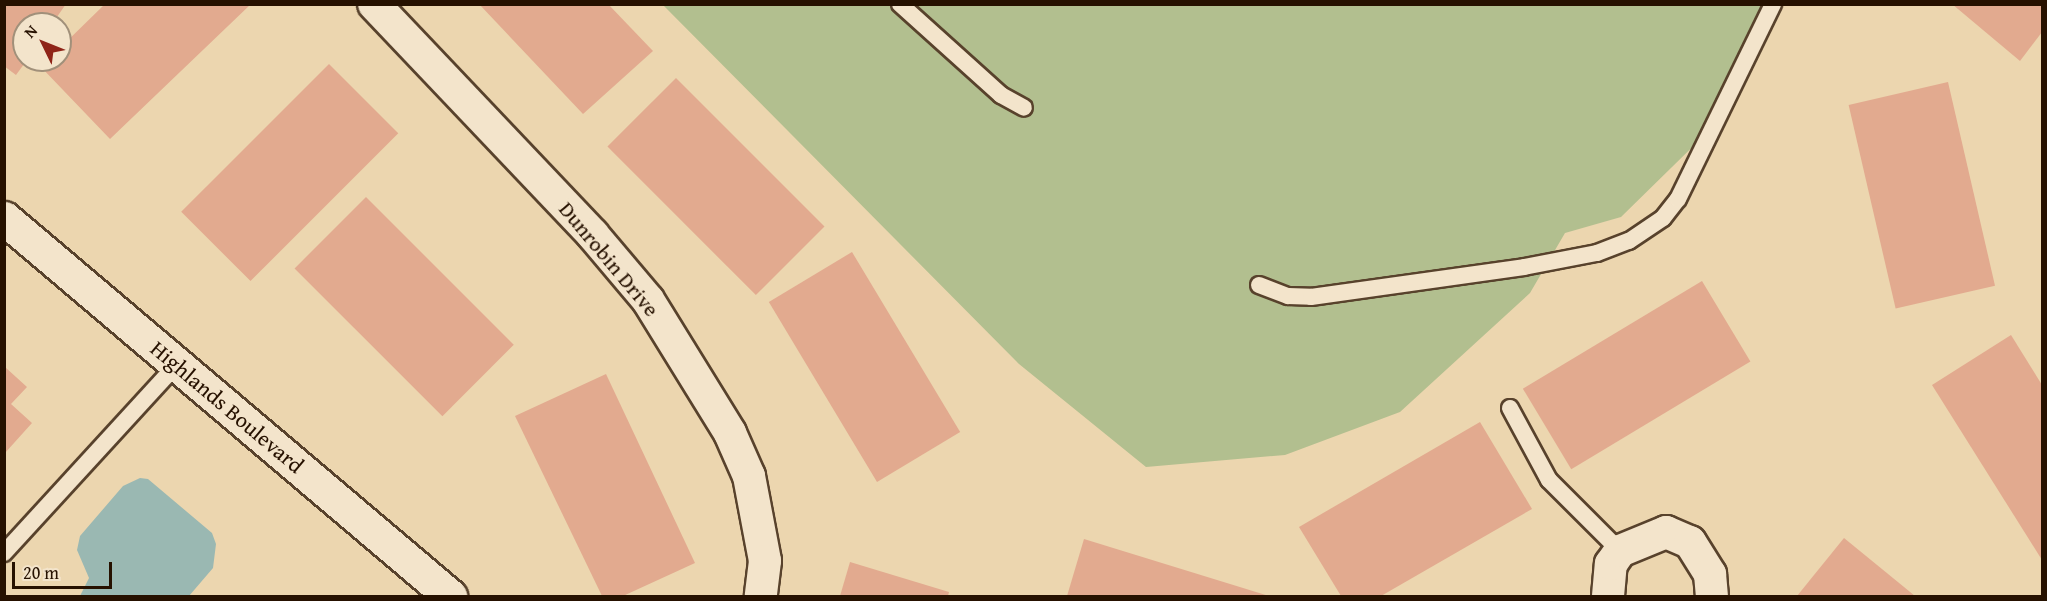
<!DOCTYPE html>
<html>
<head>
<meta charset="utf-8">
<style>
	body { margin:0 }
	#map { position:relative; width:2047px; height:601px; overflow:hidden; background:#ecd6af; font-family:"Gentium Book Plus",serif }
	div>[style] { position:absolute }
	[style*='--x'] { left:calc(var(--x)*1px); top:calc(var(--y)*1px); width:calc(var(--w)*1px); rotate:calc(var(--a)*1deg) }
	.green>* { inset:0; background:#b2bf8f }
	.water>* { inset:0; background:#9ab8b2 }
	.building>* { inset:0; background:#e2aa8f; transform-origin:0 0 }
	.roads { filter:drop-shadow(2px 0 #58422c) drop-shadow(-2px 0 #58422c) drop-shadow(0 2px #58422c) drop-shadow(0 -2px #58422c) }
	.service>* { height:16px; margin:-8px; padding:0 8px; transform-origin:8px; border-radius:8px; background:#f3e4cb }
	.minor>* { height:32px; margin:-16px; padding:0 16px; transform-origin:16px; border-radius:16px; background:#f3e4cb }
	.tertiary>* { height:33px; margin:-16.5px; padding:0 16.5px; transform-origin:16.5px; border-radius:16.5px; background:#f3e4cb }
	span { translate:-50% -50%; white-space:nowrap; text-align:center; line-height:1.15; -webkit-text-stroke:4.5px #f3e4cb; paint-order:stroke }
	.street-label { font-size:22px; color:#261100 }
	.frame { position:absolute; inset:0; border:6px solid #261100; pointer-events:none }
	.north { position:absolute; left:12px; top:12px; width:60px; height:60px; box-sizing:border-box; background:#f3e4cb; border:2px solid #a1907a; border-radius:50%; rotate:313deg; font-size:16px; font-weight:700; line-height:24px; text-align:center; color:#261100 }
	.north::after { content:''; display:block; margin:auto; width:21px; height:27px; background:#8f2418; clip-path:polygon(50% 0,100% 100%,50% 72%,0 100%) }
	.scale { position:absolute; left:12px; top:562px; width:100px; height:27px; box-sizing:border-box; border:3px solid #261100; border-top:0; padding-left:8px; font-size:18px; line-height:21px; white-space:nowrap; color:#261100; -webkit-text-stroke:4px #f3e4cb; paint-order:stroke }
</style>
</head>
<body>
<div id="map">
	<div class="green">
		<i style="clip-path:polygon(663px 5px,1783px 5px,1723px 117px,1621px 217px,1565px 233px,1530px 293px,1400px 412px,1285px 455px,1146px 467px,1019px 364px)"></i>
	</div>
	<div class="water">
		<i style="clip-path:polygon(140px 478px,148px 479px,212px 533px,216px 544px,213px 568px,189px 596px,80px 596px,89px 578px,77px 550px,80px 536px,123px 486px)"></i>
	</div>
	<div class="building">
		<i style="clip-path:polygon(4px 4px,66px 4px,52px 24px,24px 24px,27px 60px,16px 75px,4px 66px)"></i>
		<i style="clip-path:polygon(105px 4px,251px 4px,110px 139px,40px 66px,47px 60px,60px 60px,60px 48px)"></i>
		<i style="clip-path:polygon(479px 4px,608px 4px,653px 51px,583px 114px)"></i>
		<i style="clip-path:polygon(1952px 4px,2042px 4px,2042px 32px,2020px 61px)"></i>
		<i style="left:329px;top:64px;width:98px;height:209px;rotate:45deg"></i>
		<i style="left:676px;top:78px;width:210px;height:97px;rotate:45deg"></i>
		<i style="left:1948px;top:82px;width:209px;height:102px;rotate:77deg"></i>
		<i style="left:366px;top:197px;width:209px;height:101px;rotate:45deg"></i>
		<i style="left:852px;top:252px;width:210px;height:97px;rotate:59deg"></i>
		<i style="left:1702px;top:281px;width:94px;height:209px;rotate:59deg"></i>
		<i style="clip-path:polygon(2011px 335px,2042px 385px,2042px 560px,1932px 385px)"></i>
		<i style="clip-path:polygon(5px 367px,27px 387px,11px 404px,32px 423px,5px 453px)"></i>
		<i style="clip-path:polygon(606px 374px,695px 563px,623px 596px,602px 596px,515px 416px)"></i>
		<i style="clip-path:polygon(1480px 422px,1532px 509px,1381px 596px,1341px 596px,1299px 527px)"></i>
		<i style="clip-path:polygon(1844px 538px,1915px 596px,1797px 596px)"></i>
		<i style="clip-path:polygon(1084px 539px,1269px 596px,1067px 596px)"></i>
		<i style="clip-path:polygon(850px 562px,949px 592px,948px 596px,840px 596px)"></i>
	</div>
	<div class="roads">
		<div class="service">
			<i style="--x:900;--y:4;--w:136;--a:42"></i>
			<i style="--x:1001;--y:95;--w:26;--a:29"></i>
			<i style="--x:1259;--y:285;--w:31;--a:21"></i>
			<i style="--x:1288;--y:296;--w:23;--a:2"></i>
			<i style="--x:1311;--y:297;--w:215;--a:-8"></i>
			<i style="--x:1524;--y:267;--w:74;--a:-10.9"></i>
			<i style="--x:1597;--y:253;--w:34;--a:-21"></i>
			<i style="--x:1629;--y:241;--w:41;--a:-34.1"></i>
			<i style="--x:1663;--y:218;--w:24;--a:-52"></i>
			<i style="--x:1678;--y:199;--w:217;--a:-64"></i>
			<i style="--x:1510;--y:408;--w:82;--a:61.6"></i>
			<i style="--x:1549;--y:480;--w:100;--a:45"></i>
			<i style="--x:4;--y:553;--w:256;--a:-47.5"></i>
		</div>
		<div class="minor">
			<i style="--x:374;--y:4;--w:318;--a:46.5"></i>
			<i style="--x:593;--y:235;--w:85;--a:49.8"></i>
			<i style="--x:648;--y:300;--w:156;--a:58.3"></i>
			<i style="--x:730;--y:433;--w:47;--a:66.2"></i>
			<i style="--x:749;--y:476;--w:86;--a:79.3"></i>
			<i style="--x:765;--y:561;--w:35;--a:97"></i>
			<i style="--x:1608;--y:596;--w:32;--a:-85"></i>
			<i style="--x:1611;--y:564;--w:16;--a:-55"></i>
			<i style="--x:1620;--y:551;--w:50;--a:-22.4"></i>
			<i style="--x:1666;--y:532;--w:26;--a:23"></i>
			<i style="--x:1690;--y:542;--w:38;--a:58"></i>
			<i style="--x:1710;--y:574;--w:22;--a:85"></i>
		</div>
		<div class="tertiary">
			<i style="--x:4;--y:218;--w:585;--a:40.28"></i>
		</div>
	</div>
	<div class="street-label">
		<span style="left:609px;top:259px;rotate:50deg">Dunrobin Drive</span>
		<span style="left:227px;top:407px;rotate:40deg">Highlands Boulevard</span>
	</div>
	<div class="frame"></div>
	<div class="north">N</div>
	<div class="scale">20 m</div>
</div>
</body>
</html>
